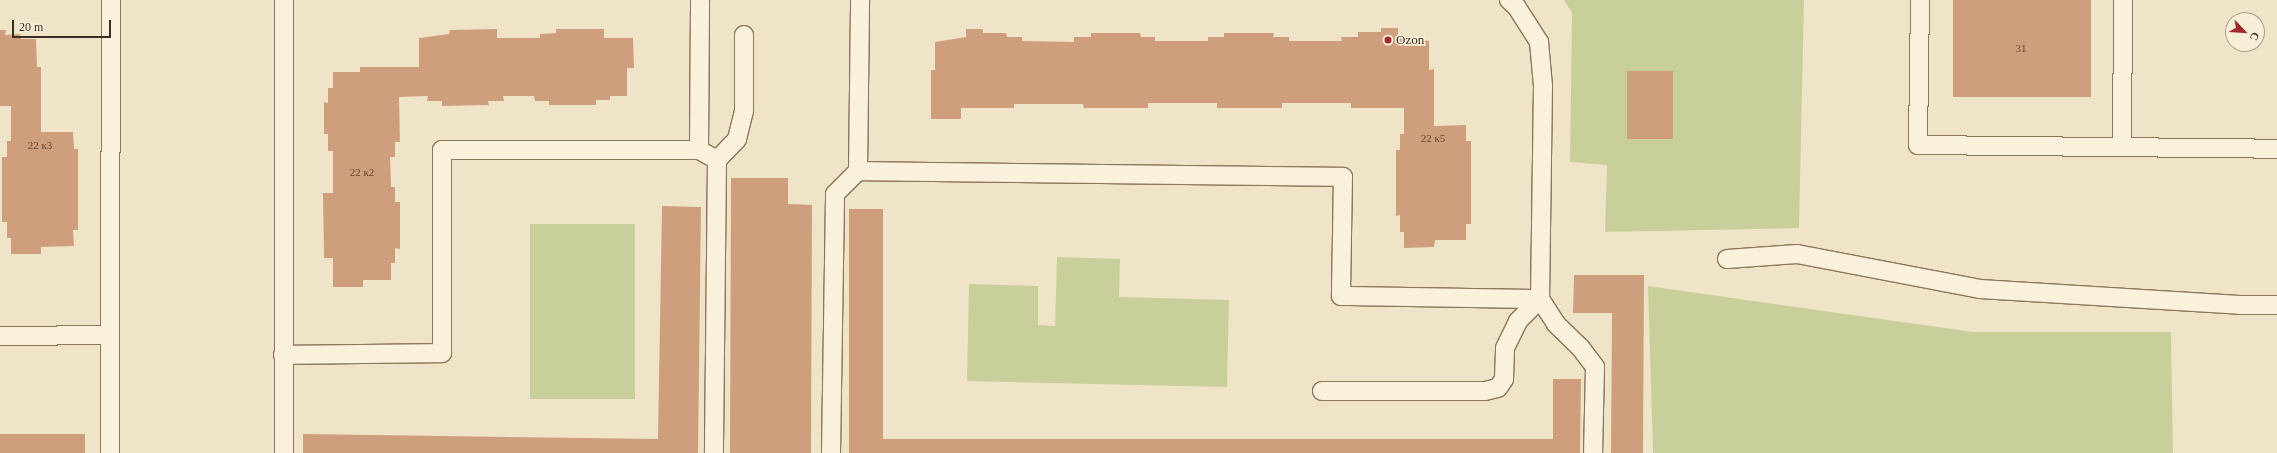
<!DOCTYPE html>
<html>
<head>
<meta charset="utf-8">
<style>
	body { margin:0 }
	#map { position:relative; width:2277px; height:453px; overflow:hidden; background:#f0e4c8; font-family:"Times New Roman",serif }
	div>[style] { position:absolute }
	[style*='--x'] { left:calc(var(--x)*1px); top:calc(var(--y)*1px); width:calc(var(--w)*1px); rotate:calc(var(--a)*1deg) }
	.green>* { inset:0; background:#c9cf9b; transform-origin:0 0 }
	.building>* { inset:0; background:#cf9f7d; transform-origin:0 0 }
	.roads { filter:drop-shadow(1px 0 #8d765c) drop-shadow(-1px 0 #8d765c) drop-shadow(0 1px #8d765c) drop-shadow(0 -1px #8d765c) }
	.lane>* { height:18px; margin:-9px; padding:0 9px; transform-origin:9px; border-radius:9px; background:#faf1dc }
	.dots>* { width:11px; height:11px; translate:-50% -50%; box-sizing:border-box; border:2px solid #f7eed8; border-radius:50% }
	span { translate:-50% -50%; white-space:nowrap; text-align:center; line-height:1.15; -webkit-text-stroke:3.5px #f7eed8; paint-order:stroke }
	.number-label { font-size:11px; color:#624a37 }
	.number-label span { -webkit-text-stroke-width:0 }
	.poi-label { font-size:13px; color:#3d2e20 }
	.left { translate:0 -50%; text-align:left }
	.north { position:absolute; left:2225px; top:12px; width:40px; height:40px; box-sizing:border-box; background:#f7eed8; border:1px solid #ada18e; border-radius:50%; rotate:115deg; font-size:11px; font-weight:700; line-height:16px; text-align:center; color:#3d2e20 }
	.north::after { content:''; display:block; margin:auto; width:14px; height:18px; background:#9e2a2b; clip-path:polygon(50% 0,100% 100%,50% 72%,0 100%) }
	.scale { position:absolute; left:12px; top:20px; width:99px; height:18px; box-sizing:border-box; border:2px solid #3d2e20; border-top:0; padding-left:5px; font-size:12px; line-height:14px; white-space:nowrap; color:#3d2e20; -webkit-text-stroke:3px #f7eed8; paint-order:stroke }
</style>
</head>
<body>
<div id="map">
	<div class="green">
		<i style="clip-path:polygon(1564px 0,1804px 0,1799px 228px,1605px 232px,1607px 165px,1570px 162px,1572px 13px)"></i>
		<i style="left:530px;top:224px;width:105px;height:175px"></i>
		<i style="clip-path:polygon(1057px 257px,1120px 259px,1119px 297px,1229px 300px,1227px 387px,967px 381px,969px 284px,1038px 286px,1038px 325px,1055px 326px)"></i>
		<i style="clip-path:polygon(1648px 286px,1973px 332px,2171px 332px,2173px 453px,1653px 453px)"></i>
	</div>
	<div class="building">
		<i style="left:1953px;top:0;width:138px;height:97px"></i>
		<i style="clip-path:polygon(1381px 28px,1398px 28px,1398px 37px,1429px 41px,1429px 70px,1434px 69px,1434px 126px,1466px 125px,1466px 141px,1471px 141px,1471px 224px,1466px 224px,1466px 240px,1435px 240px,1434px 247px,1404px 248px,1404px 232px,1400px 232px,1400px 215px,1396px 216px,1396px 150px,1400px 150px,1400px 134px,1404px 134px,1404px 108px,1351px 108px,1351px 103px,1282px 103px,1282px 108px,1217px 108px,1217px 103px,1148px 103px,1148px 108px,1084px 108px,1083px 104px,1014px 104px,1014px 108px,961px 108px,961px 119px,931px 119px,931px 70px,935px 70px,935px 42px,966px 37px,966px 29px,983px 29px,983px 33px,1006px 33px,1007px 37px,1022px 37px,1022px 41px,1074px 42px,1074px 37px,1091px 37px,1091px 33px,1140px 33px,1141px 37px,1155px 37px,1155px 41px,1208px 41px,1208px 37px,1224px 37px,1224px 33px,1274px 33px,1273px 37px,1289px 37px,1289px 41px,1342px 41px,1341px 37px,1358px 37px,1358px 32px,1381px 32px)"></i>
		<i style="clip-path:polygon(497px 29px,497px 38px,540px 38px,540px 34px,556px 33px,556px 29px,604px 29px,604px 38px,633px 38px,634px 68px,627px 68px,627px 96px,610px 96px,610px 100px,596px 100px,596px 105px,549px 105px,549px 101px,535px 101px,534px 96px,503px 96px,504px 101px,488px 101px,489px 105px,442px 106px,442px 101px,427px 101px,428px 96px,399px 97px,400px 142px,395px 142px,395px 157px,390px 157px,391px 187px,395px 187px,395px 202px,400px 202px,400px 249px,395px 248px,395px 263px,391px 263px,391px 280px,363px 280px,363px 287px,333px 287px,333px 258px,324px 258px,323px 193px,333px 193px,333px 151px,328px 151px,328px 134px,324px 134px,324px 102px,328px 103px,328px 88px,333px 88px,333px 72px,360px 72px,360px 67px,419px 67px,419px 38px,449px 34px,450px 30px)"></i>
		<i style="clip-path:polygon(0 30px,6px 30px,5px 35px,20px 34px,21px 39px,36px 39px,37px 67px,41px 67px,41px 132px,73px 132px,74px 149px,78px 149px,78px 230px,73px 230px,74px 246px,41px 247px,41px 254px,11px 254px,11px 238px,7px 238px,7px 222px,2px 222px,2px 157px,7px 157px,7px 141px,11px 141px,11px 106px,0 106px)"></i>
		<i style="left:1627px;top:71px;width:46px;height:68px"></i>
		<i style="clip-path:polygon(731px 178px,788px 178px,788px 204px,812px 205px,811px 453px,730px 453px)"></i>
		<i style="clip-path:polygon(662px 206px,701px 207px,698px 453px,303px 453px,303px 434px,658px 439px)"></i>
		<i style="clip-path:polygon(849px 209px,883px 209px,883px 439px,1553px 439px,1553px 379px,1581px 379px,1580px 453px,849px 453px)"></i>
		<i style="clip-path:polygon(1574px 275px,1644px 275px,1643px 453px,1611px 453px,1612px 313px,1573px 313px)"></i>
		<i style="left:85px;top:434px;width:19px;height:85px;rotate:90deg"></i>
	</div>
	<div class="roads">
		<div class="lane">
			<i style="--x:284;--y:0;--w:453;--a:90"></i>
			<i style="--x:1509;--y:0;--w:9;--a:41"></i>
			<i style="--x:1516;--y:6;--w:43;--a:57.4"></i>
			<i style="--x:1539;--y:42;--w:44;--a:84.8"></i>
			<i style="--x:1543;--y:86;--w:213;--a:90.8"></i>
			<i style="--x:1540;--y:299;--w:30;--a:57"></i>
			<i style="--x:1556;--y:324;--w:33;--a:44"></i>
			<i style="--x:1580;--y:347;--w:25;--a:53"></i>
			<i style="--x:1595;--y:367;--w:86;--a:91.3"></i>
			<i style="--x:1920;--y:0;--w:145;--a:90.8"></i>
			<i style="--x:1918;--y:145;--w:359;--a:0.6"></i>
			<i style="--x:2122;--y:147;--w:147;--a:-89.6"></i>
			<i style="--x:699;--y:150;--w:21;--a:29"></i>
			<i style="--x:717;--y:160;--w:293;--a:90.6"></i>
			<i style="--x:717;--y:160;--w:29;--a:-46"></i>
			<i style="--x:737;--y:139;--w:29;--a:-76"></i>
			<i style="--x:744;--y:111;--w:76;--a:-90"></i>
			<i style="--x:858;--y:171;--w:485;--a:0.7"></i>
			<i style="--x:1343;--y:177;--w:119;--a:91"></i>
			<i style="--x:1341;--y:296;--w:199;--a:0.9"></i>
			<i style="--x:1727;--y:259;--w:70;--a:-4.1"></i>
			<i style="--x:1797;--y:254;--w:186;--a:10.8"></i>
			<i style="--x:1980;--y:289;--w:260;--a:3.5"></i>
			<i style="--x:2240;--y:305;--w:37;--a:0"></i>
			<i style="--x:0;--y:336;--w:109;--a:-0.5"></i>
			<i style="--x:283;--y:355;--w:159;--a:-0.7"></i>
			<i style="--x:442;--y:353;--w:203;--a:-90"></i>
			<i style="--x:442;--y:150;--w:257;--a:0"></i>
			<i style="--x:699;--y:150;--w:150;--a:-89.6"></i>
			<i style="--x:1322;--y:391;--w:163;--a:0"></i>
			<i style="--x:1485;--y:391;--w:13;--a:-13"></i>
			<i style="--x:1498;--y:388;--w:11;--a:-56"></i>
			<i style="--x:1504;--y:379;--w:31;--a:-88"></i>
			<i style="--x:1505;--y:348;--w:30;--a:-64"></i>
			<i style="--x:1518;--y:321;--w:31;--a:-45"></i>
			<i style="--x:110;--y:453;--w:453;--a:-89.9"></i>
			<i style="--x:831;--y:453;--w:259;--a:-89.1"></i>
			<i style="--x:835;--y:194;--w:33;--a:-45"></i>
			<i style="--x:858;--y:171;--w:171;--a:-89.3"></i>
		</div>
	</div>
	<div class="dots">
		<i style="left:1388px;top:40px;background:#9e2a2b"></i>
	</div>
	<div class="number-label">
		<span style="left:2021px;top:48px">31</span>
		<span style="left:1433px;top:138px">22 к5</span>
		<span style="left:40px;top:145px">22 к3</span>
		<span style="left:362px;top:172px">22 к2</span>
	</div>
	<div class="poi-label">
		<span class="left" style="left:1396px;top:40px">Ozon</span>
	</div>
	<div class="north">С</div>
	<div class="scale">20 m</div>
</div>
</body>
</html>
